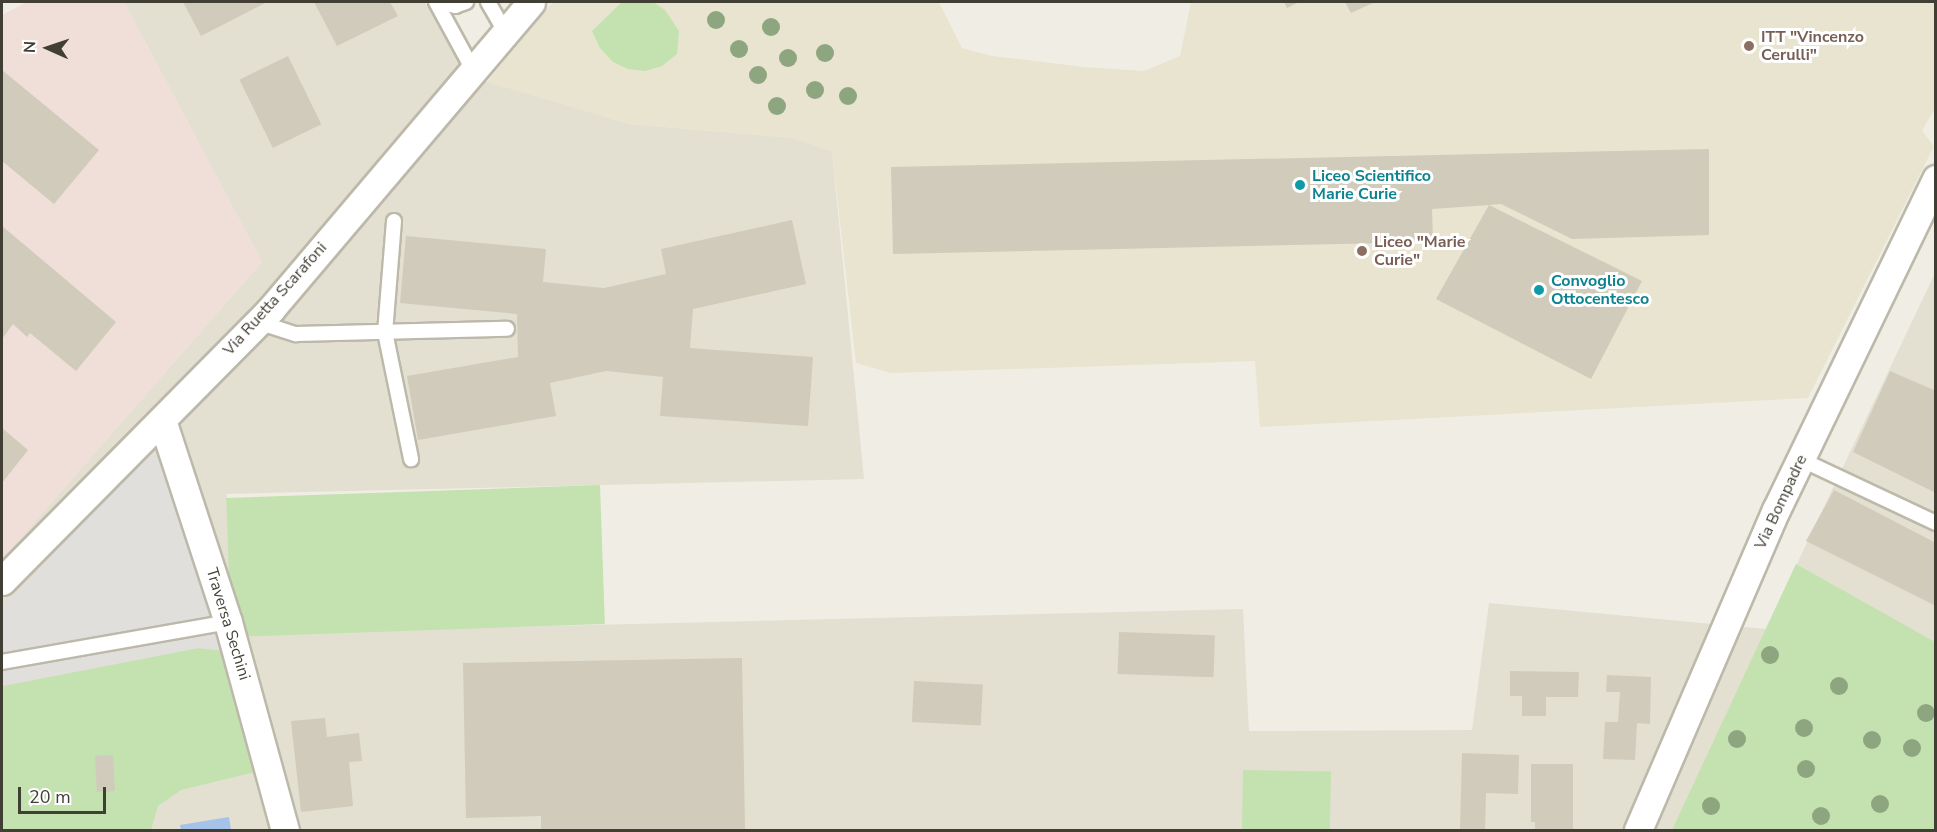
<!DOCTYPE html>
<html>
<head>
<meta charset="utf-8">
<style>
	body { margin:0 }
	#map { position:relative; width:1937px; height:832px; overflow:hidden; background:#f0eee4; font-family:"Nunito Sans",sans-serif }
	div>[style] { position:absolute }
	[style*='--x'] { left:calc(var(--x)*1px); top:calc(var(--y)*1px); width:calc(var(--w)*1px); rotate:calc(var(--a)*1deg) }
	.residential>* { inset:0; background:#e3e0d2 }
	.education>* { inset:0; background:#e8e4cf }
	.medical>* { inset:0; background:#f0ded8 }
	.green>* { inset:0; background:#c4e1b0; transform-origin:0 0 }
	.parking>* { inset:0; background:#e1dfdc }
	.water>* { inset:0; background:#a5c3e8 }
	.building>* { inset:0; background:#d0cbba; transform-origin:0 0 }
	.roads { filter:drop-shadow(2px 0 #bdb9aa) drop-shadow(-2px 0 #bdb9aa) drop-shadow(0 2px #bdb9aa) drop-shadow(0 -2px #bdb9aa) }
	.lane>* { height:14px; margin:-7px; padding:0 7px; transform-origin:7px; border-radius:7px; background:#fff }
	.street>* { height:27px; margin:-13.5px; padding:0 13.5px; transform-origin:13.5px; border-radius:13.5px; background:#fff }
	.trees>* { width:18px; height:18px; margin:-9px; border-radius:50%; background:#8ea680 }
	.dots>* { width:16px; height:16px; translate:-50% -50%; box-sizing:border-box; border:3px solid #fff; border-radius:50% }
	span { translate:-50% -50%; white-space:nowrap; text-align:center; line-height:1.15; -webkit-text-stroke:6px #fff; paint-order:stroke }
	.education-label { font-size:16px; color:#785e54; font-weight:700 }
	.left { translate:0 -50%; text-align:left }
	.culture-label { font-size:16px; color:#0d838f; font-weight:700 }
	.street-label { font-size:16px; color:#413e34 }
	.frame { position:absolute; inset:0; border:3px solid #413e34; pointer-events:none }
	.north { position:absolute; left:18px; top:18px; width:60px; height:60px; -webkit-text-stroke:4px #fff; paint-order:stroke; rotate:273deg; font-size:16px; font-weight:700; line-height:24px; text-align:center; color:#413e34 }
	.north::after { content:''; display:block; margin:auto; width:21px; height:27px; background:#413e34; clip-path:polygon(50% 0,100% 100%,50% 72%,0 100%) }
	.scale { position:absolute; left:18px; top:787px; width:88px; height:27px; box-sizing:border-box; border:3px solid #413e34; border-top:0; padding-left:8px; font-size:18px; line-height:21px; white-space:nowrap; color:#413e34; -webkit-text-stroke:4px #fff; paint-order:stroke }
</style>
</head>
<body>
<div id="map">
	<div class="residential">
		<i style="clip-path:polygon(124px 2px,425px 2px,465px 75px,630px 124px,793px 138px,832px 151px,864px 479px,226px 494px,269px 633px,1243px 609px,1249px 731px,1472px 730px,1489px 603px,1766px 629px,1935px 273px,1935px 830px,2px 830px,2px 559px,262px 262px)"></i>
	</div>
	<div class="education">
		<i style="clip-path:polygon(553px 2px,939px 2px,962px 48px,992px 56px,1084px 67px,1144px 71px,1180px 56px,1191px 2px,1935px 2px,1935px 108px,1922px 131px,1934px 146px,1808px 398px,1260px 427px,1255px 361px,891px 373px,856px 363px,832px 151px,792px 138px,630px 124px,487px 82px)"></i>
	</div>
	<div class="medical">
		<i style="clip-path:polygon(27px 2px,124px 2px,262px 262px,2px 559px,2px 15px)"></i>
	</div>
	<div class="green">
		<i style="clip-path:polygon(622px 2px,653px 2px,665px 10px,679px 31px,677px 54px,662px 66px,645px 71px,628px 69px,613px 62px,600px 48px,592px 31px)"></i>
		<i style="left:600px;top:485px;width:139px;height:374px;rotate:88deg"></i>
		<i style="clip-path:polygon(1796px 564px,1935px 642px,1935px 830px,1672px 830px)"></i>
		<i style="clip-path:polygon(198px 648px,225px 651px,263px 770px,181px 790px,158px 806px,151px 830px,2px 830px,2px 686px)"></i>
		<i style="left:1243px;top:770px;width:88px;height:60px;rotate:1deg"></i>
	</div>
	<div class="parking">
		<i style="clip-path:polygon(158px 446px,225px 651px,198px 648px,2px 686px,2px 606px)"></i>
	</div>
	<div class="water">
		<i style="clip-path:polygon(229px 817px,231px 830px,181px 830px,180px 825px)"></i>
	</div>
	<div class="building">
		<i style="clip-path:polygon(183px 2px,267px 2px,201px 36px)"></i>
		<i style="clip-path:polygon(314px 2px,390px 2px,398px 16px,337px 46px)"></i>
		<i style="clip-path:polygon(1284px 2px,1299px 2px,1287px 8px)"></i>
		<i style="clip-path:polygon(1345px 2px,1375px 2px,1351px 13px)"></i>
		<i style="left:288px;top:56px;width:76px;height:54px;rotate:64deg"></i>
		<i style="clip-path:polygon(2px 70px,99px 150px,54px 204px,2px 161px)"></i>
		<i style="clip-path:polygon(1709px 149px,1709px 235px,1572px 239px,1501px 204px,1489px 205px,1642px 281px,1591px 379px,1436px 299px,1489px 205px,1432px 209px,1433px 242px,893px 254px,891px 167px)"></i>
		<i style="clip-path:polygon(792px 220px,806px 284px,693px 309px,690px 348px,813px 357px,808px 426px,660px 416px,663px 377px,606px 371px,550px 383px,556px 416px,418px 440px,407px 376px,518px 357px,517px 314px,400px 303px,406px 236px,546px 249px,543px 282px,604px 288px,666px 274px,661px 249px)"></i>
		<i style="clip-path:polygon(2px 226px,116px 322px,76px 371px,30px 333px,27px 337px,13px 324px,2px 339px)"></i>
		<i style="clip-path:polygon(1890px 371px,1936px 391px,1936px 493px,1853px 452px)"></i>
		<i style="clip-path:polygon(2px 428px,28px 450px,2px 483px)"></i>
		<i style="clip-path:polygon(1834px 490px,1936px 543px,1936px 606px,1806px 541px)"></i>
		<i style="left:1119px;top:632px;width:96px;height:42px;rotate:2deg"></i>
		<i style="clip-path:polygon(742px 658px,745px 830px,541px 830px,541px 816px,466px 818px,463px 663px)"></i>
		<i style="clip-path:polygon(1510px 671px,1579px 672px,1578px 697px,1546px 697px,1546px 716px,1522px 716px,1522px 696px,1510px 696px)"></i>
		<i style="clip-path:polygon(1607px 675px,1651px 677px,1650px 724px,1637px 723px,1635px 760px,1603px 759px,1605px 722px,1618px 722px,1620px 692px,1606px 692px)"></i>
		<i style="left:914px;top:681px;width:69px;height:41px;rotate:3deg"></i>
		<i style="clip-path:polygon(325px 718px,327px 737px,359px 733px,362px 761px,349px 762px,353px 806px,301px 812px,291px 721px)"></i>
		<i style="clip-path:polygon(1462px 753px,1519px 755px,1518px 794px,1486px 793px,1485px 830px,1460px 830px)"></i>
		<i style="left:113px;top:755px;width:36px;height:18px;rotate:87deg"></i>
		<i style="clip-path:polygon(1531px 764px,1573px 764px,1573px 830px,1535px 830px,1535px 822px,1531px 822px)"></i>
	</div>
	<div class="roads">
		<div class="lane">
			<i style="--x:436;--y:2;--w:75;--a:61.4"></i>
			<i style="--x:442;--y:2;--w:14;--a:17"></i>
			<i style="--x:455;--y:6;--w:12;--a:-20"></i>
			<i style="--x:488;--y:2;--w:34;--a:60"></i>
			<i style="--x:394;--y:221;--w:111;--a:94.6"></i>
			<i style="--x:385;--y:332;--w:130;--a:78.4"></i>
			<i style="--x:258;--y:322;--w:40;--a:18"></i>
			<i style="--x:296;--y:334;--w:211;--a:-1.4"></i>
			<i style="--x:1800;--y:459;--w:150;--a:25.2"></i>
			<i style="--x:2;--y:662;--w:230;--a:-10"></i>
		</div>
		<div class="street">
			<i style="--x:162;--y:420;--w:213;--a:71.9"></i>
			<i style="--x:228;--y:622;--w:216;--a:74.7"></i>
			<i style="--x:2;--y:581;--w:383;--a:-45.3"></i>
			<i style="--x:271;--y:309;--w:402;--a:-49.7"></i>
			<i style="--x:1638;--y:830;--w:348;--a:-66.7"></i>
			<i style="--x:1776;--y:510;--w:368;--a:-64.2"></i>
		</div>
	</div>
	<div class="trees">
		<i style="left:716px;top:20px"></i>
		<i style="left:771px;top:27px"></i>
		<i style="left:739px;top:49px"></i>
		<i style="left:825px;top:53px"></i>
		<i style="left:788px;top:58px"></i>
		<i style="left:758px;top:75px"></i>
		<i style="left:815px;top:90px"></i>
		<i style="left:848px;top:96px"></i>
		<i style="left:777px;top:106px"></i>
		<i style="left:1770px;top:655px"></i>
		<i style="left:1839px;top:686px"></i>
		<i style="left:1926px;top:713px"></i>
		<i style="left:1804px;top:728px"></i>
		<i style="left:1737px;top:739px"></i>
		<i style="left:1872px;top:740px"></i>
		<i style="left:1912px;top:748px"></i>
		<i style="left:1806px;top:769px"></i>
		<i style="left:1880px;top:804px"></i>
		<i style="left:1711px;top:806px"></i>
		<i style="left:1821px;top:816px"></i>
	</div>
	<div class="dots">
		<i style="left:1749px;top:46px;background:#8d6e63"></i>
		<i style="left:1300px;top:185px;background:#0f9aa8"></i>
		<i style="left:1362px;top:251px;background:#8d6e63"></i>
		<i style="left:1539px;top:290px;background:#0f9aa8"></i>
	</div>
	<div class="education-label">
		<span class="left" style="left:1761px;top:46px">ITT "Vincenzo<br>Cerulli"</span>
		<span class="left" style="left:1374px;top:251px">Liceo "Marie<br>Curie"</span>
	</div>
	<div class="culture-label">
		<span class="left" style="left:1312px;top:185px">Liceo Scientifico<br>Marie Curie</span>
		<span class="left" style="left:1551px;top:290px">Convoglio<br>Ottocentesco</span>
	</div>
	<div class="street-label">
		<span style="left:275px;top:299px;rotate:-48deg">Via Ruetta Scarafoni</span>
		<span style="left:1781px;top:502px;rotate:-65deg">Via Bompadre</span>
		<span style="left:228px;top:624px;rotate:73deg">Traversa Sechini</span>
	</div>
	<div class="frame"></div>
	<div class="north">N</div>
	<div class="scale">20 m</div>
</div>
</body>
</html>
